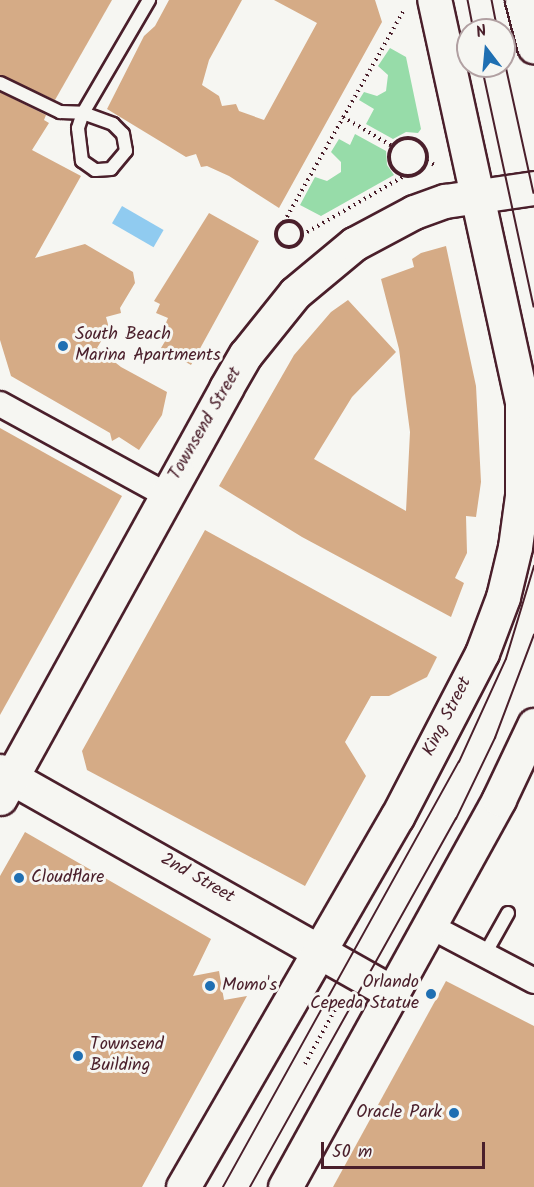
<!DOCTYPE html>
<html>
<head>
<meta charset="utf-8">
<style>
	body { margin:0 }
	#map { position:relative; width:534px; height:1187px; overflow:hidden; background:#f6f6f2; font-family:Kalam,sans-serif }
	div>[style] { position:absolute }
	[style*='--x'] { left:calc(var(--x)*1px); top:calc(var(--y)*1px); width:calc(var(--w)*1px); rotate:calc(var(--a)*1deg) }
	.green>* { inset:0; background:#97dca9 }
	.water>* { inset:0; background:#90cbf0; transform-origin:0 0 }
	.building>* { inset:0; background:#d5ab86 }
	.path>* { height:4px; margin-top:-2px; transform-origin:0; background:repeating-linear-gradient(90deg,#4a1f2b 0 1.5px,transparent 0 6px) }
	.path>.ring { margin:-2px; padding:0; box-sizing:content-box; background:none; border:4px solid #4a1f2b; border-radius:50% }
	.roads { filter:drop-shadow(2px 0 #4a1f2b) drop-shadow(-2px 0 #4a1f2b) drop-shadow(0 2px #4a1f2b) drop-shadow(0 -2px #4a1f2b) }
	.lane>* { height:12px; margin:-6px; padding:0 6px; transform-origin:6px; border-radius:6px; background:#f6f6f2 }
	.street>* { height:24px; margin:-12px; padding:0 12px; transform-origin:12px; border-radius:12px; background:#f6f6f2 }
	.secondary>* { height:33px; margin:-16.5px; padding:0 16.5px; transform-origin:16.5px; border-radius:16.5px; background:#f6f6f2 }
	.primary>* { height:33px; margin:-16.5px; padding:0 16.5px; transform-origin:16.5px; border-radius:16.5px; background:#f6f6f2 }
	.tram>* { height:1.5px; margin:-0.75px; padding:0 0.75px; transform-origin:0.75px; border-radius:0.75px; background:#4a1f2b }
	.dots>* { width:16px; height:16px; translate:-50% -50%; box-sizing:border-box; border:3px solid #f6f6f2; border-radius:50% }
	span { translate:-50% -50%; white-space:nowrap; text-align:center; line-height:1.15; -webkit-text-stroke:6px #f6f6f2; paint-order:stroke }
	.poi-label { font-size:18px; color:#4a1f2b }
	.left { translate:0 -50%; text-align:left }
	.right { translate:-100% -50%; text-align:right }
	.street-label { font-size:18px; color:#4a1f2b }
	.north { position:absolute; left:456px; top:18px; width:60px; height:60px; box-sizing:border-box; background:#f6f6f2; border:2px solid #b1a0a2; border-radius:50%; rotate:344deg; font-size:16px; font-weight:700; line-height:24px; text-align:center; color:#4a1f2b }
	.north::after { content:''; display:block; margin:auto; width:21px; height:27px; background:#1f6fb2; clip-path:polygon(50% 0,100% 100%,50% 72%,0 100%) }
	.scale { position:absolute; left:321px; top:1142px; width:164px; height:27px; box-sizing:border-box; border:3px solid #4a1f2b; border-top:0; padding-left:8px; font-size:18px; line-height:21px; white-space:nowrap; color:#4a1f2b; -webkit-text-stroke:4px #f6f6f2; paint-order:stroke }
</style>
</head>
<body>
<div id="map">
	<div class="green">
		<i style="clip-path:polygon(390px 48px,406px 57px,421px 129px,418px 133px,406px 132px,393px 139px,366px 124px,374px 109px,359px 100px,364px 92px,377px 96px,386px 91px,388px 75px,378px 66px)"></i>
		<i style="clip-path:polygon(355px 134px,386px 151px,387px 165px,394px 175px,321px 216px,300px 205px,315px 177px,327px 181px,341px 172px,341px 162px,331px 152px,339px 139px,350px 145px)"></i>
	</div>
	<div class="water">
		<i style="left:122px;top:206px;width:48px;height:20px;rotate:30deg"></i>
	</div>
	<div class="building">
		<i style="clip-path:polygon(0 0,112px 0,55px 100px,0 75px)"></i>
		<i style="clip-path:polygon(169px 0,242px 0,209px 60px,202px 85px,219px 96px,222px 106px,236px 104px,239px 111px,264px 120px,317px 23px,274px 0,375px 0,382px 22px,279px 208px,229px 176px,207px 166px,201px 167px,196px 154px,186px 157px,107px 109px,144px 36px,155px 26px)"></i>
		<i style="clip-path:polygon(0 92px,46px 115px,44px 120px,49px 123px,32px 150px,81px 176px,35px 258px,85px 244px,133px 272px,135px 283px,120px 308px,121px 313px,106px 317px,109px 328px,97px 348px,121px 367px,167px 392px,162px 415px,139px 450px,119px 437px,112px 441px,110px 433px,11px 376px,0 340px)"></i>
		<i style="clip-path:polygon(209px 213px,259px 241px,191px 365px,161px 348px,167px 338px,161px 334px,168px 318px,156px 313px,160px 304px,154px 301px)"></i>
		<i style="clip-path:polygon(446px 246px,476px 386px,481px 482px,476px 517px,466px 516px,467px 553px,455px 578px,464px 583px,451px 617px,302px 537px,219px 486px,294px 355px,331px 312px,348px 300px,396px 352px,352px 397px,314px 459px,406px 511px,410px 432px,399px 349px,381px 279px,414px 267px,412px 259px,421px 253px)"></i>
		<i style="clip-path:polygon(0 428px,122px 496px,0 715px)"></i>
		<i style="clip-path:polygon(205px 530px,437px 657px,427px 677px,389px 696px,371px 696px,345px 742px,366px 776px,305px 886px,87px 770px,82px 751px)"></i>
		<i style="clip-path:polygon(25px 832px,211px 939px,193px 976px,219px 971px,224px 1000px,247px 996px,142px 1187px,0 1187px,0 876px)"></i>
		<i style="clip-path:polygon(446px 981px,534px 1026px,534px 1187px,333px 1187px)"></i>
	</div>
	<div class="path">
		<i style="--x:343;--y:117;--w:57;--a:30.6"></i>
		<i class="ring" style="left:389px;top:138px;width:34px;height:34px"></i>
		<i style="--x:427;--y:161;--w:11;--a:27"></i>
		<i class="ring" style="left:276px;top:221px;width:22px;height:22px"></i>
		<i style="--x:284;--y:222;--w:244;--a:-60.5"></i>
		<i style="--x:302;--y:235;--w:118;--a:-30"></i>
		<i style="--x:305;--y:1064;--w:66;--a:-61.1"></i>
	</div>
	<div class="roads">
		<div class="lane">
			<i style="--x:0;--y:83;--w:67;--a:25.8"></i>
			<i style="--x:60;--y:112;--w:23;--a:2"></i>
			<i style="--x:83;--y:113;--w:32;--a:20"></i>
			<i style="--x:113;--y:124;--w:14;--a:45"></i>
			<i style="--x:123;--y:134;--w:17;--a:80"></i>
			<i style="--x:126;--y:151;--w:23;--a:130"></i>
			<i style="--x:111;--y:169;--w:16;--a:176"></i>
			<i style="--x:95;--y:170;--w:16;--a:-145"></i>
			<i style="--x:82;--y:161;--w:33;--a:-97"></i>
			<i style="--x:78;--y:128;--w:16;--a:-72"></i>
			<i style="--x:83;--y:113;--w:131;--a:-59.7"></i>
			<i style="--x:485;--y:954;--w:47;--a:-60.7"></i>
		</div>
		<div class="street">
			<i style="--x:0;--y:404;--w:189;--a:28.7"></i>
			<i style="--x:428;--y:925;--w:120;--a:27.8"></i>
		</div>
		<div class="secondary">
			<i style="--x:0;--y:771;--w:449;--a:29.5"></i>
			<i style="--x:0;--y:798;--w:468;--a:-61.1"></i>
			<i style="--x:226;--y:388;--w:39;--a:-60"></i>
			<i style="--x:246;--y:354;--w:78;--a:-51.2"></i>
			<i style="--x:295;--y:293;--w:77;--a:-39.7"></i>
			<i style="--x:354;--y:244;--w:68;--a:-28.1"></i>
			<i style="--x:414;--y:212;--w:33;--a:-20"></i>
			<i style="--x:445;--y:201;--w:90;--a:-8.3"></i>
		</div>
		<div class="primary">
			<i style="--x:522;--y:0;--w:48;--a:75.4"></i>
			<i style="--x:183;--y:1187;--w:427;--a:-60"></i>
			<i style="--x:397;--y:817;--w:185;--a:-62.6"></i>
			<i style="--x:482;--y:653;--w:60;--a:-69.4"></i>
			<i style="--x:503;--y:597;--w:51;--a:-76.5"></i>
			<i style="--x:515;--y:547;--w:51;--a:-82.2"></i>
			<i style="--x:522;--y:496;--w:94;--a:-90"></i>
			<i style="--x:522;--y:402;--w:412;--a:-102.3"></i>
			<i style="--x:285;--y:1187;--w:443;--a:-61.1"></i>
			<i style="--x:499;--y:799;--w:82;--a:-64.7"></i>
		</div>
	</div>
	<div class="tram">
		<i style="--x:468;--y:0;--w:31;--a:79"></i>
		<i style="--x:492;--y:0;--w:31;--a:79"></i>
		<i style="--x:504;--y:57;--w:139;--a:77.6"></i>
		<i style="--x:482;--y:66;--w:246;--a:77.8"></i>
		<i style="--x:223;--y:1187;--w:486;--a:-61"></i>
		<i style="--x:459;--y:762;--w:113;--a:-65.5"></i>
		<i style="--x:506;--y:659;--w:97;--a:-73.2"></i>
		<i style="--x:250;--y:1187;--w:422;--a:-60.8"></i>
		<i style="--x:456;--y:819;--w:90;--a:-64.3"></i>
		<i style="--x:495;--y:738;--w:110;--a:-69.3"></i>
	</div>
	<div class="dots">
		<i style="left:63px;top:346px;background:#1f6fb2"></i>
		<i style="left:19px;top:878px;background:#1f6fb2"></i>
		<i style="left:210px;top:986px;background:#1f6fb2"></i>
		<i style="left:431px;top:994px;background:#1f6fb2"></i>
		<i style="left:78px;top:1056px;background:#1f6fb2"></i>
		<i style="left:454px;top:1113px;background:#1f6fb2"></i>
	</div>
	<div class="poi-label">
		<span class="left" style="left:75px;top:346px">South Beach<br>Marina Apartments</span>
		<span class="left" style="left:31px;top:878px">Cloudflare</span>
		<span class="right" style="left:419px;top:994px">Orlando<br>Cepeda Statue</span>
		<span class="left" style="left:222px;top:986px">Momo's</span>
		<span class="left" style="left:90px;top:1056px">Townsend<br>Building</span>
		<span class="right" style="left:442px;top:1113px">Oracle Park</span>
	</div>
	<div class="street-label">
		<span style="left:206px;top:424px;rotate:-60deg">Townsend Street</span>
		<span style="left:448px;top:717px;rotate:-63deg">King Street</span>
		<span style="left:197px;top:879px;rotate:30deg">2nd Street</span>
	</div>
	<div class="north">N</div>
	<div class="scale">50 m</div>
</div>
</body>
</html>
